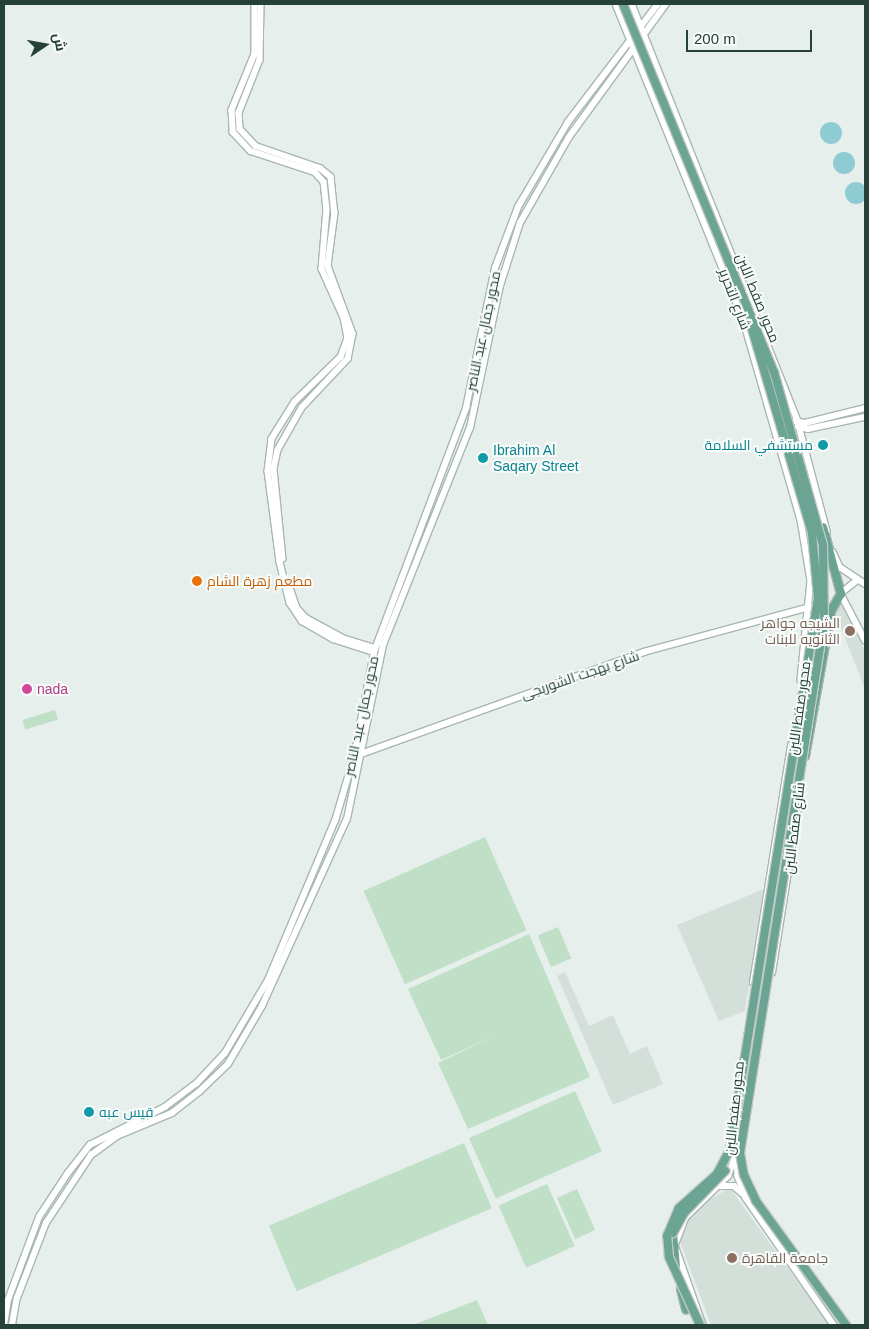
<!DOCTYPE html>
<html>
<head>
<meta charset="utf-8">
<style>
	body { margin:0 }
	#map { position:relative; width:869px; height:1329px; overflow:hidden; background:#e6efeb; font-family:Arial,Cairo,sans-serif }
	div>[style] { position:absolute }
	[style*='--x'] { left:calc(var(--x)*1px); top:calc(var(--y)*1px); width:calc(var(--w)*1px); rotate:calc(var(--a)*1deg) }
	.built>* { inset:0; background:#d4dfda }
	.green>* { inset:0; background:#c0dfc7; transform-origin:0 0 }
	.water>* { inset:0; background:#8fcbd3 }
	.round { border-radius:50% }
	.roads { filter:drop-shadow(1px 0 #a8b7b2) drop-shadow(-1px 0 #a8b7b2) drop-shadow(0 1px #a8b7b2) drop-shadow(0 -1px #a8b7b2) }
	.minor>* { height:5.5px; margin:-2.75px; padding:0 2.75px; transform-origin:2.75px; border-radius:2.75px; background:#fff }
	.major>* { height:8px; margin:-4px; padding:0 4px; transform-origin:4px; border-radius:4px; background:#6ba493 }
	.bridges { filter:drop-shadow(1px 0 #c2cac8) drop-shadow(-1px 0 #c2cac8) drop-shadow(0 1px #c2cac8) drop-shadow(0 -1px #c2cac8) }
	.major-bridge>* { height:8px; margin:-4px; padding:0 4px; transform-origin:4px; border-radius:4px; background:#6ba493 }
	.dots>* { width:14px; height:14px; translate:-50% -50%; box-sizing:border-box; border:2px solid #f7fbf9; border-radius:50% }
	span { translate:-50% -50%; white-space:nowrap; text-align:center; line-height:1.15; -webkit-text-stroke:4px #f7fbf9; paint-order:stroke }
	.street-label { font-size:14px; color:#254139 }
	.culture-label { font-size:14px; color:#0d838f }
	.right { translate:-100% -50%; text-align:right }
	.left { translate:0 -50%; text-align:left }
	.food-label { font-size:14px; color:#c56008 }
	.education-label { font-size:14px; color:#785e54 }
	.hotel-label { font-size:14px; color:#b23c85 }
	.frame { position:absolute; inset:0; border:5px solid #254139; pointer-events:none }
	.north { position:absolute; left:20px; top:20px; width:50px; height:50px; -webkit-text-stroke:4px #f7fbf9; paint-order:stroke; rotate:78deg; font-size:14px; font-weight:700; line-height:20px; text-align:center; color:#254139 }
	.north::after { content:''; display:block; margin:auto; width:18px; height:22px; background:#254139; clip-path:polygon(50% 0,100% 100%,50% 72%,0 100%) }
	.scale { position:absolute; left:686px; top:30px; width:126px; height:22px; box-sizing:border-box; border:2px solid #254139; border-top:0; padding-left:6px; font-size:15px; line-height:18px; white-space:nowrap; color:#254139; -webkit-text-stroke:4px #f7fbf9; paint-order:stroke }
</style>
</head>
<body>
<div id="map">
	<div class="built">
		<i style="clip-path:polygon(844px 603px,865px 651px,864px 687px,835px 612px)"></i>
		<i style="clip-path:polygon(764px 889px,745px 1011px,719px 1021px,677px 925px)"></i>
		<i style="clip-path:polygon(565px 972px,589px 1026px,613px 1015px,630px 1054px,647px 1046px,663px 1084px,613px 1105px,557px 976px)"></i>
		<i style="clip-path:polygon(730px 1188px,811px 1300px,830px 1325px,711px 1325px,679px 1239px,684px 1223px,703px 1203px)"></i>
	</div>
	<div class="green">
		<i style="left:55px;top:710px;width:10px;height:34px;rotate:73deg"></i>
		<i style="left:485px;top:837px;width:102px;height:133px;rotate:66deg"></i>
		<i style="left:558px;top:927px;width:34px;height:22px;rotate:67deg"></i>
		<i style="clip-path:polygon(529px 934px,590px 1077px,468px 1129px,438px 1063px,494px 1036px,441px 1060px,408px 989px)"></i>
		<i style="left:575px;top:1091px;width:66px;height:116px;rotate:66deg"></i>
		<i style="left:464px;top:1143px;width:71px;height:212px;rotate:67deg"></i>
		<i style="left:547px;top:1184px;width:68px;height:53px;rotate:66deg"></i>
		<i style="left:577px;top:1189px;width:45px;height:22px;rotate:66deg"></i>
		<i style="clip-path:polygon(477px 1300px,488px 1325px,413px 1325px)"></i>
	</div>
	<div class="water">
		<i class="round" style="left:820px;top:122px;width:22px;height:22px"></i>
		<i class="round" style="left:833px;top:152px;width:22px;height:22px"></i>
		<i class="round" style="left:845px;top:182px;width:22px;height:22px"></i>
	</div>
	<div class="roads">
		<div class="minor">
			<i style="--x:255;--y:4;--w:50;--a:90"></i>
			<i style="--x:255;--y:54;--w:61;--a:112.3"></i>
			<i style="--x:232;--y:110;--w:22;--a:87"></i>
			<i style="--x:233;--y:132;--w:26;--a:47"></i>
			<i style="--x:251;--y:151;--w:67;--a:18.2"></i>
			<i style="--x:315;--y:172;--w:13;--a:48"></i>
			<i style="--x:324;--y:182;--w:27;--a:84"></i>
			<i style="--x:327;--y:209;--w:60;--a:94.8"></i>
			<i style="--x:322;--y:269;--w:54;--a:65.8"></i>
			<i style="--x:344;--y:318;--w:20;--a:79"></i>
			<i style="--x:348;--y:338;--w:20;--a:110"></i>
			<i style="--x:341;--y:357;--w:64;--a:135.6"></i>
			<i style="--x:295;--y:402;--w:44;--a:121.9"></i>
			<i style="--x:272;--y:439;--w:32;--a:97"></i>
			<i style="--x:268;--y:471;--w:92;--a:82.5"></i>
			<i style="--x:280;--y:562;--w:42;--a:76.3"></i>
			<i style="--x:290;--y:603;--w:22;--a:56"></i>
			<i style="--x:302;--y:621;--w:36;--a:30"></i>
			<i style="--x:333;--y:639;--w:43;--a:17.6"></i>
			<i style="--x:261;--y:4;--w:56;--a:91"></i>
			<i style="--x:260;--y:60;--w:57;--a:111.6"></i>
			<i style="--x:239;--y:113;--w:16;--a:86"></i>
			<i style="--x:240;--y:129;--w:23;--a:47"></i>
			<i style="--x:256;--y:146;--w:68;--a:19"></i>
			<i style="--x:320;--y:168;--w:14;--a:39"></i>
			<i style="--x:331;--y:177;--w:36;--a:84"></i>
			<i style="--x:335;--y:213;--w:53;--a:97.5"></i>
			<i style="--x:328;--y:266;--w:72;--a:69.8"></i>
			<i style="--x:353;--y:334;--w:25;--a:101"></i>
			<i style="--x:348;--y:359;--w:67;--a:133.2"></i>
			<i style="--x:302;--y:408;--w:48;--a:119.7"></i>
			<i style="--x:278;--y:450;--w:19;--a:102"></i>
			<i style="--x:274;--y:469;--w:90;--a:84.3"></i>
			<i style="--x:616;--y:4;--w:339;--a:68"></i>
			<i style="--x:743;--y:318;--w:210;--a:74"></i>
			<i style="--x:801;--y:520;--w:62;--a:80.7"></i>
			<i style="--x:811;--y:581;--w:99;--a:95.8"></i>
			<i style="--x:632;--y:4;--w:450;--a:68.3"></i>
			<i style="--x:798;--y:422;--w:113;--a:75.1"></i>
			<i style="--x:795;--y:421;--w:10;--a:11"></i>
			<i style="--x:805;--y:423;--w:62;--a:-14"></i>
			<i style="--x:798;--y:426;--w:10;--a:17"></i>
			<i style="--x:808;--y:429;--w:58;--a:-11.9"></i>
			<i style="--x:816;--y:517;--w:15;--a:-79"></i>
			<i style="--x:833;--y:552;--w:17;--a:65"></i>
			<i style="--x:840;--y:567;--w:30;--a:34"></i>
			<i style="--x:858;--y:580;--w:22;--a:141"></i>
			<i style="--x:841;--y:594;--w:52;--a:62.4"></i>
			<i style="--x:288;--y:582;--w:28;--a:71"></i>
			<i style="--x:297;--y:608;--w:13;--a:48"></i>
			<i style="--x:306;--y:618;--w:44;--a:28.3"></i>
			<i style="--x:345;--y:639;--w:31;--a:17"></i>
			<i style="--x:361;--y:754;--w:301;--a:-19.8"></i>
			<i style="--x:644;--y:652;--w:172;--a:-15.2"></i>
			<i style="--x:772;--y:973;--w:173;--a:-81"></i>
			<i style="--x:753;--y:983;--w:241;--a:-80.9"></i>
			<i style="--x:737;--y:1157;--w:19;--a:87"></i>
			<i style="--x:738;--y:1176;--w:23;--a:70"></i>
			<i style="--x:746;--y:1198;--w:155;--a:55.3"></i>
			<i style="--x:719;--y:1186;--w:15;--a:0"></i>
			<i style="--x:734;--y:1186;--w:11;--a:41"></i>
			<i style="--x:676;--y:1242;--w:26;--a:-69"></i>
			<i style="--x:685;--y:1218;--w:60;--a:-44.3"></i>
			<i style="--x:728;--y:1176;--w:32;--a:-70"></i>
			<i style="--x:677;--y:1251;--w:78;--a:70.6"></i>
			<i style="--x:4;--y:1325;--w:25;--a:-81"></i>
			<i style="--x:8;--y:1300;--w:89;--a:-69.5"></i>
			<i style="--x:39;--y:1217;--w:53;--a:-56.6"></i>
			<i style="--x:68;--y:1173;--w:36;--a:-52"></i>
			<i style="--x:90;--y:1145;--w:84;--a:-26.9"></i>
			<i style="--x:165;--y:1107;--w:39;--a:-37"></i>
			<i style="--x:196;--y:1084;--w:42;--a:-46.9"></i>
			<i style="--x:225;--y:1053;--w:85;--a:-59.5"></i>
			<i style="--x:268;--y:980;--w:173;--a:-67.2"></i>
			<i style="--x:335;--y:821;--w:67;--a:-73.5"></i>
			<i style="--x:354;--y:757;--w:107;--a:-79.2"></i>
			<i style="--x:374;--y:652;--w:261;--a:-69.3"></i>
			<i style="--x:466;--y:408;--w:143;--a:-78.3"></i>
			<i style="--x:495;--y:268;--w:65;--a:-69.3"></i>
			<i style="--x:518;--y:207;--w:99;--a:-59.5"></i>
			<i style="--x:568;--y:122;--w:148;--a:-52.7"></i>
			<i style="--x:12;--y:1325;--w:27;--a:-80"></i>
			<i style="--x:17;--y:1298;--w:80;--a:-68.9"></i>
			<i style="--x:46;--y:1223;--w:82;--a:-56.5"></i>
			<i style="--x:91;--y:1155;--w:32;--a:-36"></i>
			<i style="--x:117;--y:1136;--w:60;--a:-22.7"></i>
			<i style="--x:172;--y:1113;--w:34;--a:-38"></i>
			<i style="--x:199;--y:1092;--w:40;--a:-44"></i>
			<i style="--x:228;--y:1064;--w:67;--a:-59.6"></i>
			<i style="--x:262;--y:1006;--w:205;--a:-65.6"></i>
			<i style="--x:347;--y:819;--w:178;--a:-78.3"></i>
			<i style="--x:383;--y:645;--w:234;--a:-68.2"></i>
			<i style="--x:470;--y:428;--w:145;--a:-78.1"></i>
			<i style="--x:500;--y:286;--w:66;--a:-72.4"></i>
			<i style="--x:520;--y:223;--w:99;--a:-60.3"></i>
			<i style="--x:569;--y:137;--w:165;--a:-53.9"></i>
		</div>
		<div class="major">
			<i style="--x:805;--y:756;--w:147;--a:-79.8"></i>
			<i style="--x:831;--y:611;--w:20;--a:-60"></i>
			<i style="--x:841;--y:594;--w:69;--a:-105"></i>
			<i style="--x:673;--y:1233;--w:35;--a:85"></i>
			<i style="--x:681;--y:1289;--w:21;--a:76"></i>
		</div>
	</div>
	<div class="bridges">
		<div class="major-bridge">
			<i style="--x:623;--y:4;--w:398;--a:67.7"></i>
			<i style="--x:774;--y:372;--w:180;--a:74.2"></i>
			<i style="--x:823;--y:545;--w:77;--a:89.3"></i>
			<i style="--x:824;--y:622;--w:538;--a:98.99"></i>
			<i style="--x:740;--y:1153;--w:22;--a:80"></i>
			<i style="--x:744;--y:1175;--w:29;--a:65"></i>
			<i style="--x:756;--y:1201;--w:153;--a:54"></i>
			<i style="--x:673;--y:1233;--w:23;--a:-61"></i>
			<i style="--x:684;--y:1213;--w:59;--a:-45.7"></i>
			<i style="--x:700;--y:1325;--w:75;--a:-114.5"></i>
			<i style="--x:669;--y:1257;--w:21;--a:-95"></i>
			<i style="--x:667;--y:1236;--w:30;--a:-67"></i>
			<i style="--x:679;--y:1208;--w:51;--a:-41.8"></i>
			<i style="--x:717;--y:1174;--w:27;--a:-62"></i>
			<i style="--x:730;--y:1150;--w:559;--a:-80.94"></i>
			<i style="--x:818;--y:598;--w:65;--a:-95.3"></i>
			<i style="--x:812;--y:533;--w:219;--a:-106.4"></i>
		</div>
	</div>
	<div class="dots">
		<i style="left:823px;top:445px;background:#0f9aa8"></i>
		<i style="left:483px;top:458px;background:#0f9aa8"></i>
		<i style="left:197px;top:581px;background:#e8710a"></i>
		<i style="left:850px;top:631px;background:#8d6e63"></i>
		<i style="left:27px;top:689px;background:#d1479c"></i>
		<i style="left:89px;top:1112px;background:#0f9aa8"></i>
		<i style="left:732px;top:1258px;background:#8d6e63"></i>
	</div>
	<div class="street-label">
		<span style="left:758px;top:298px;rotate:68deg">محور صفط اللبن</span>
		<span style="left:735px;top:299px;rotate:69deg">شارع التحرير</span>
		<span style="left:483px;top:331px;rotate:-78deg">محور جمال عبد الناصر</span>
		<span style="left:580px;top:675px;rotate:-19deg">شارع بهجت الشوربجى</span>
		<span style="left:799px;top:708px;rotate:-82deg">محور صفط اللبن</span>
		<span style="left:361px;top:716px;rotate:-78deg">محور جمال عبد الناصر</span>
		<span style="left:794px;top:828px;rotate:-83deg">شارع صفط اللبن</span>
		<span style="left:734px;top:1108px;rotate:-84deg">محور صفط اللبن</span>
	</div>
	<div class="culture-label">
		<span class="right" style="left:813px;top:445px">مستشفي السلامة</span>
		<span class="left" style="left:493px;top:458px">Ibrahim Al<br>Saqary Street</span>
		<span class="left" style="left:99px;top:1112px">قيس عبه</span>
	</div>
	<div class="food-label">
		<span class="left" style="left:207px;top:581px">مطعم زهرة الشام</span>
	</div>
	<div class="education-label">
		<span class="right" style="left:840px;top:631px">الشيجه جواهر<br>الثانويه للبنات</span>
		<span class="left" style="left:742px;top:1258px">جامعة القاهرة</span>
	</div>
	<div class="hotel-label">
		<span class="left" style="left:37px;top:689px">nada</span>
	</div>
	<div class="frame"></div>
	<div class="north">ش</div>
	<div class="scale">200 m</div>
</div>
</body>
</html>
